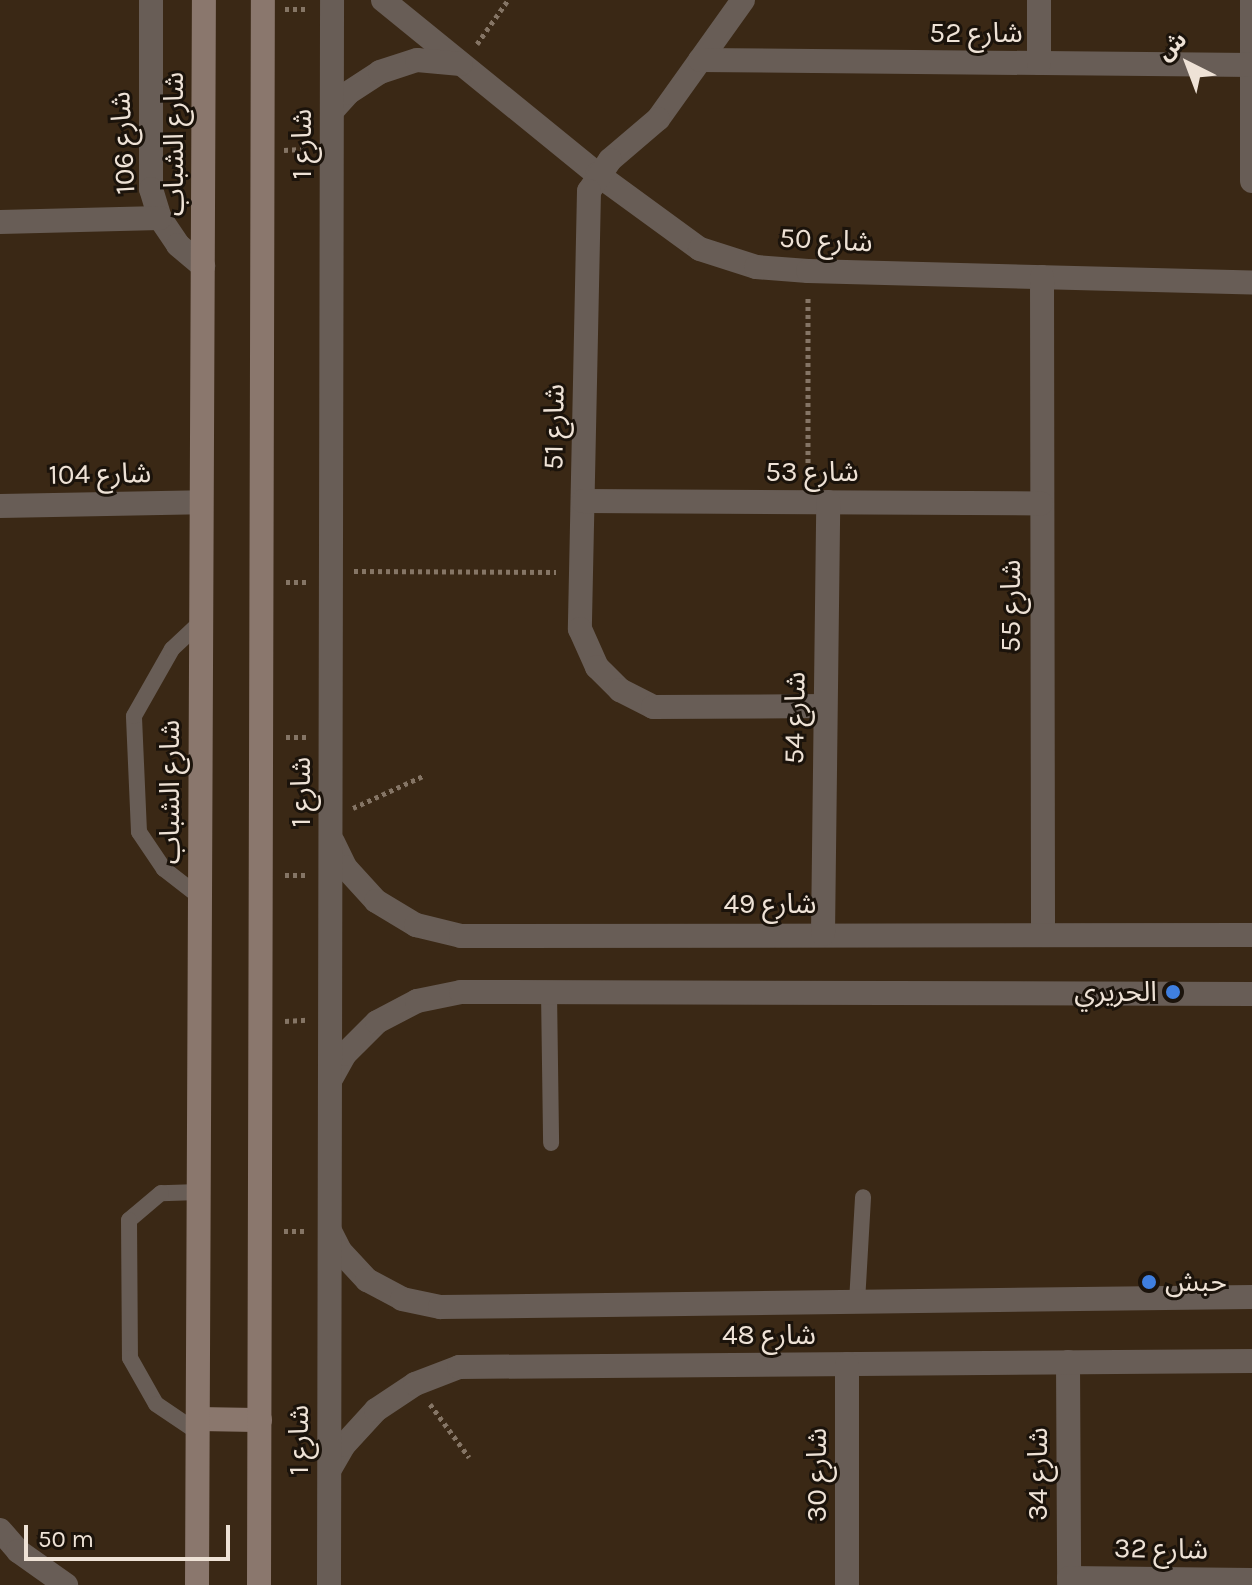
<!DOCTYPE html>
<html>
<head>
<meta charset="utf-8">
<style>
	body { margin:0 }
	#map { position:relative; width:1252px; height:1585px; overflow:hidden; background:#3a2815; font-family:Karla,"Noto Sans Arabic",sans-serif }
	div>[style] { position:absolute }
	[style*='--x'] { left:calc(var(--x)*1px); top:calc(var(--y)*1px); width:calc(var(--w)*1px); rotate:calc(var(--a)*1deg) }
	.path>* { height:5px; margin-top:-2.5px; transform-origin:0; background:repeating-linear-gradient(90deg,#857565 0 4px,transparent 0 8px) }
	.lane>* { height:16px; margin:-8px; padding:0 8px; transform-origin:8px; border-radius:8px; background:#685d56 }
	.street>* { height:24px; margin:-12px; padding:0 12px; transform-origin:12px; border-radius:12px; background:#685d56 }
	.secondary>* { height:24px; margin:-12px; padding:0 12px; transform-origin:12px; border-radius:12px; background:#8a776d }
	.dots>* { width:22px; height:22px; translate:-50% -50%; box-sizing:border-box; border:4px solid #1b130b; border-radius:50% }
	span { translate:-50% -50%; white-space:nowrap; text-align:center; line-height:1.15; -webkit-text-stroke:6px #1b130b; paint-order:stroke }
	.street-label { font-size:28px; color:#eee2d6 }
	.poi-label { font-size:28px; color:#eee2d6 }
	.right { translate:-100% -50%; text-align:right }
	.left { translate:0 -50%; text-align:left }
	.north { position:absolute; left:1148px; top:24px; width:80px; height:80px; -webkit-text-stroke:6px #1b130b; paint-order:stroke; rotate:318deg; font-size:22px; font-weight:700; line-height:32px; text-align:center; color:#eee2d6 }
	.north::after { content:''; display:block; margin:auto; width:28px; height:36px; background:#eee2d6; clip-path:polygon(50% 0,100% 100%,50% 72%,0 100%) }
	.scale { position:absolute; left:24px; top:1525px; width:206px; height:36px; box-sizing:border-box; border:4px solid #eee2d6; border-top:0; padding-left:10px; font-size:24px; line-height:28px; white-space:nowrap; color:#eee2d6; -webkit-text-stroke:6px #1b130b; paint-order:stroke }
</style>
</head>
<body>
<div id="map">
	<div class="path">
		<i style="--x:285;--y:9;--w:22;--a:0"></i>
		<i style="--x:477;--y:44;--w:54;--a:-54.8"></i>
		<i style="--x:284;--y:150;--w:22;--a:-3"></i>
		<i style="--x:808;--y:478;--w:182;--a:-90"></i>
		<i style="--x:354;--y:571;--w:202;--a:0.3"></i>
		<i style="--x:286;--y:582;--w:22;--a:0"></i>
		<i style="--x:286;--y:737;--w:22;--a:0"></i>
		<i style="--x:353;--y:808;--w:77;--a:-24.6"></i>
		<i style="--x:285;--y:875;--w:22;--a:0"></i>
		<i style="--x:285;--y:1021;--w:22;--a:-3"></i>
		<i style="--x:284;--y:1231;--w:22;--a:0"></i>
		<i style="--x:430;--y:1404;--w:66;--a:53.7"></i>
	</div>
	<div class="lane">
		<i style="--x:200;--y:897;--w:46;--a:-142.1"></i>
		<i style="--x:164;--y:869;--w:45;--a:-124"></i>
		<i style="--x:139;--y:832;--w:116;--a:-92.5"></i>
		<i style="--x:134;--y:716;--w:77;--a:-60.4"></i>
		<i style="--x:172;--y:649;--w:40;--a:-43"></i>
		<i style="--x:549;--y:992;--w:151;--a:89.2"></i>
		<i style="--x:199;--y:1192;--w:38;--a:178"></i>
		<i style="--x:161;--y:1193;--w:42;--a:139.8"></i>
		<i style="--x:129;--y:1220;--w:138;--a:89.6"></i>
		<i style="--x:130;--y:1358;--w:53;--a:60.5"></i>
		<i style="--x:156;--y:1404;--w:52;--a:34"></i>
		<i style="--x:857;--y:1302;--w:105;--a:-86.7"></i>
	</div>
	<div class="street">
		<i style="--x:151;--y:0;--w:189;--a:90"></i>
		<i style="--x:151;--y:189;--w:30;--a:73"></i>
		<i style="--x:160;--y:218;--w:32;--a:56"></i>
		<i style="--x:178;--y:245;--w:33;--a:40"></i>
		<i style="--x:383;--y:0;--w:276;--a:39.1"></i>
		<i style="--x:597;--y:174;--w:127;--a:36.1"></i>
		<i style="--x:700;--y:249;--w:59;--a:17.8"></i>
		<i style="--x:756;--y:267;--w:52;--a:4.4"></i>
		<i style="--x:808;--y:271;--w:444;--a:1.5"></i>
		<i style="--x:743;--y:0;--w:146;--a:125.5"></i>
		<i style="--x:658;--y:119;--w:63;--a:139.5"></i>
		<i style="--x:610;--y:160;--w:37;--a:124"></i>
		<i style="--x:589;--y:191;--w:438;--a:91.2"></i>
		<i style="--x:580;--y:629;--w:42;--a:65.9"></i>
		<i style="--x:597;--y:667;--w:33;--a:45"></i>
		<i style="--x:620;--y:690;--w:37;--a:27"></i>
		<i style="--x:653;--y:707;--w:172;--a:-0.3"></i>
		<i style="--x:1252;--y:0;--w:181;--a:90"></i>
		<i style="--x:700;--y:60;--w:552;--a:0.52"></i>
		<i style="--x:1039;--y:63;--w:63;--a:-90"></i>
		<i style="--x:332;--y:111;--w:24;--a:-48"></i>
		<i style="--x:348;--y:93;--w:38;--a:-33"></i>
		<i style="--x:380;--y:72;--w:39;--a:-18"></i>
		<i style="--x:417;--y:60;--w:44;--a:5.2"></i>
		<i style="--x:0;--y:222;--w:160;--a:-1.4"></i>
		<i style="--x:1042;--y:277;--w:658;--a:89.91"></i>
		<i style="--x:583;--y:501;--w:458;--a:0.3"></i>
		<i style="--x:0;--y:506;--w:201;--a:-1.1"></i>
		<i style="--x:333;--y:842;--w:28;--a:64"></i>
		<i style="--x:345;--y:867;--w:46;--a:47.6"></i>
		<i style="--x:376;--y:901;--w:47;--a:31"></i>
		<i style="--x:416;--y:925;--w:46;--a:13.7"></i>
		<i style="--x:461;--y:936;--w:791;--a:-0.07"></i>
		<i style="--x:823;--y:934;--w:432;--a:-89.3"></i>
		<i style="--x:331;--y:1079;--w:29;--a:-61"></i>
		<i style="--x:345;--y:1054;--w:45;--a:-45"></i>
		<i style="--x:377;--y:1022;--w:45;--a:-27.7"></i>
		<i style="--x:417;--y:1001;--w:45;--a:-11.6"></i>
		<i style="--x:461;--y:992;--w:791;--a:0.14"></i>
		<i style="--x:330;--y:1231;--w:22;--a:63"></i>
		<i style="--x:340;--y:1251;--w:40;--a:47"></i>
		<i style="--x:367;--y:1280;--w:40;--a:28"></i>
		<i style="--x:402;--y:1299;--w:39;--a:12"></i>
		<i style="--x:440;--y:1307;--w:812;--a:-0.71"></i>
		<i style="--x:1068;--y:1362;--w:223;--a:89.7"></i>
		<i style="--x:330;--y:1469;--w:28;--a:-60"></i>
		<i style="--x:344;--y:1445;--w:47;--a:-47.6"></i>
		<i style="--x:376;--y:1410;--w:47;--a:-33.7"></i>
		<i style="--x:415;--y:1384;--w:47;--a:-21.1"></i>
		<i style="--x:459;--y:1367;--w:793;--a:-0.43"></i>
		<i style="--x:0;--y:1530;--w:28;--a:49"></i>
		<i style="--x:18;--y:1551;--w:59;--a:35.3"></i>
		<i style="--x:1069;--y:1578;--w:183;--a:0.6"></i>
		<i style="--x:329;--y:1585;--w:1585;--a:-89.89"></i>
		<i style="--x:847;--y:1585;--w:221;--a:-90"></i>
	</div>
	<div class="secondary">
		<i style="--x:199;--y:1419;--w:61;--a:0.9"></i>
		<i style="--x:197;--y:1585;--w:1585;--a:-89.75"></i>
		<i style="--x:259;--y:1585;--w:1585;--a:-89.86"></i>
	</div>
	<div class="dots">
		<i style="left:1173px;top:992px;background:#3f7fe0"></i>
		<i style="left:1149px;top:1282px;background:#3f7fe0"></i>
	</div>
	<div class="street-label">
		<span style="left:976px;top:33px">شارع 52</span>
		<span style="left:123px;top:143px;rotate:-93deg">شارع 106</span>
		<span style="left:174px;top:144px;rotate:-90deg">شارع الشباب</span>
		<span style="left:302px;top:144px;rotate:-90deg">شارع 1</span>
		<span style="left:826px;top:240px;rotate:3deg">شارع 50</span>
		<span style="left:554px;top:427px;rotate:-89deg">شارع 51</span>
		<span style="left:812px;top:472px">شارع 53</span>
		<span style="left:100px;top:474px;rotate:-1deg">شارع 104</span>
		<span style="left:1011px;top:606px;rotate:-90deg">شارع 55</span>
		<span style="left:795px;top:718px;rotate:-89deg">شارع 54</span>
		<span style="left:170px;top:792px;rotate:-90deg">شارع الشباب</span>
		<span style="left:301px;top:792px;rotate:-90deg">شارع 1</span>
		<span style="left:770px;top:904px">شارع 49</span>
		<span style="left:769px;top:1335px">شارع 48</span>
		<span style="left:299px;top:1440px;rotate:-90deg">شارع 1</span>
		<span style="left:1038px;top:1474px;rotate:-90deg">شارع 34</span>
		<span style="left:817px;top:1475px;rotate:-90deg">شارع 30</span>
		<span style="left:1161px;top:1549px;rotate:1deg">شارع 32</span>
	</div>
	<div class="poi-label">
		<span class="right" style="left:1157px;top:992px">الحريري</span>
		<span class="left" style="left:1165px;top:1282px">حبش</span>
	</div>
	<div class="north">ش</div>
	<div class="scale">50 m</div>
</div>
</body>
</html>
